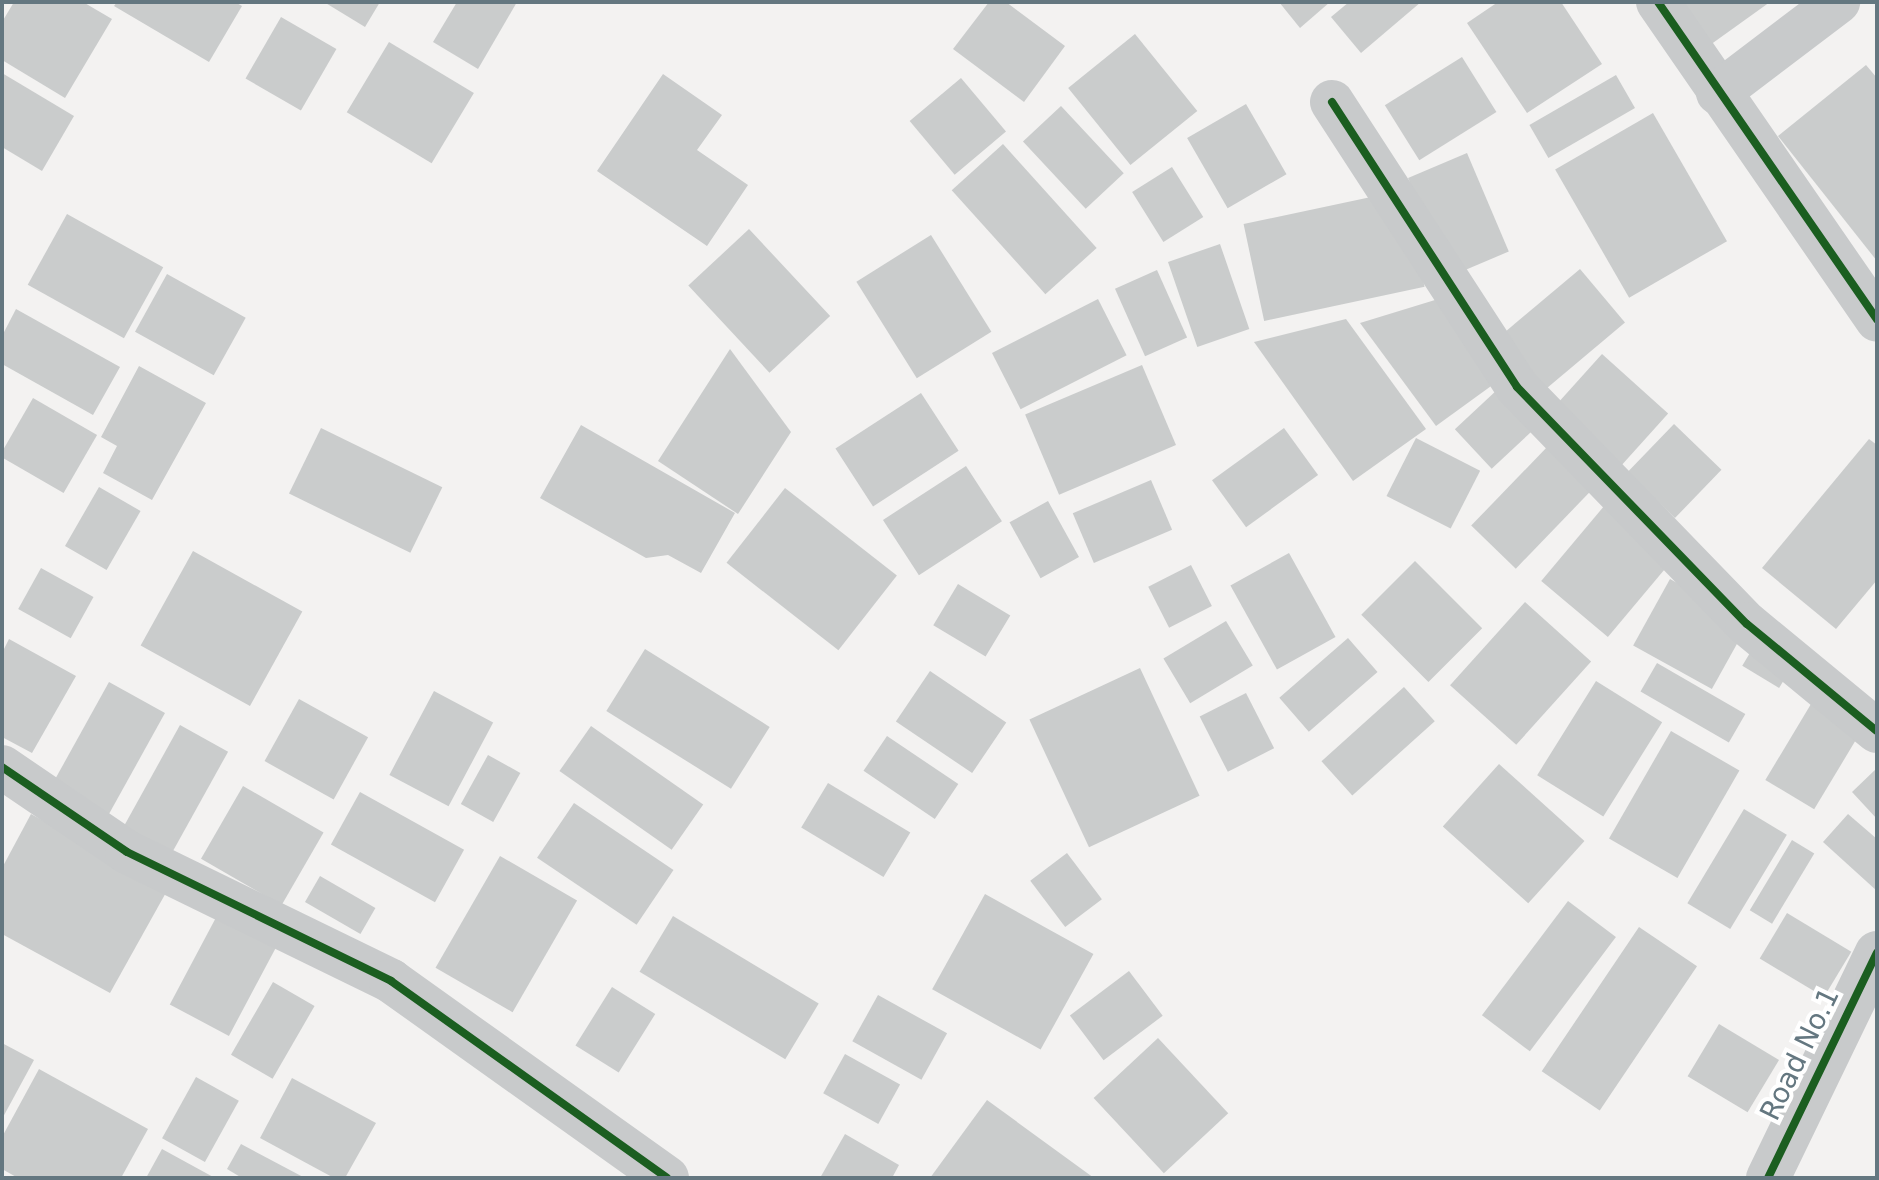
<!DOCTYPE html>
<html>
<head>
<meta charset="utf-8">
<style>
	body { margin:0 }
	#map { position:relative; width:1879px; height:1180px; overflow:hidden; background:#f3f2f1; font-family:"DejaVu Sans",sans-serif }
	div>[style] { position:absolute }
	[style*='--x'] { left:calc(var(--x)*1px); top:calc(var(--y)*1px); width:calc(var(--w)*1px); rotate:calc(var(--a)*1deg) }
	.building>* { inset:0; background:#cacccc; transform-origin:0 0 }
	.minor>* { height:44px; margin:-22px; padding:0 22px; transform-origin:22px; border-radius:22px; background:#c8cacb }
	.cycleway>* { height:8px; margin:-4px; padding:0 4px; transform-origin:4px; border-radius:4px; background:#1b5e20 }
	span { translate:-50% -50%; white-space:nowrap; text-align:center; line-height:1.15; -webkit-text-stroke:8px #fff; paint-order:stroke }
	.street-label { font-size:28px; color:#647780 }
	.frame { position:absolute; inset:0; border:4px solid #647780; pointer-events:none }
</style>
</head>
<body>
<div id="map">
	<div class="building">
		<i style="clip-path:polygon(14px 2px,83px 2px,112px 19px,65px 98px,2px 60px,2px 22px)"></i>
		<i style="clip-path:polygon(117px 2px,235px 2px,242px 6px,209px 62px,114px 6px)"></i>
		<i style="clip-path:polygon(324px 2px,380px 2px,365px 27px)"></i>
		<i style="clip-path:polygon(457px 2px,517px 2px,478px 69px,433px 42px)"></i>
		<i style="clip-path:polygon(989px 2px,1006px 2px,1065px 46px,1024px 102px,953px 49px)"></i>
		<i style="clip-path:polygon(1279px 2px,1330px 2px,1300px 28px)"></i>
		<i style="clip-path:polygon(1349px 2px,1421px 2px,1361px 53px,1331px 17px)"></i>
		<i style="clip-path:polygon(1498px 2px,1561px 2px,1602px 64px,1527px 113px,1467px 23px)"></i>
		<i style="clip-path:polygon(1679px 2px,1770px 2px,1710px 45px)"></i>
		<i style="left:281px;top:17px;width:64px;height:71px;rotate:30deg"></i>
		<i style="left:1135px;top:34px;width:99px;height:86px;rotate:51deg"></i>
		<i style="left:389px;top:42px;width:99px;height:82px;rotate:31deg"></i>
		<i style="left:1462px;top:57px;width:65px;height:91px;rotate:58deg"></i>
		<i style="clip-path:polygon(1866px 65px,1877px 78px,1877px 261px,1778px 136px)"></i>
		<i style="clip-path:polygon(2px 73px,74px 116px,42px 171px,2px 147px)"></i>
		<i style="clip-path:polygon(663px 74px,722px 115px,697px 150px,748px 185px,707px 246px,597px 171px)"></i>
		<i style="left:1616px;top:75px;width:38px;height:100px;rotate:60deg"></i>
		<i style="left:961px;top:78px;width:70px;height:67px;rotate:50deg"></i>
		<i style="left:1246px;top:104px;width:81px;height:68px;rotate:60deg"></i>
		<i style="left:1061px;top:106px;width:92px;height:52px;rotate:47deg"></i>
		<i style="left:1653px;top:113px;width:148px;height:113px;rotate:60deg"></i>
		<i style="left:1003px;top:144px;width:140px;height:69px;rotate:48deg"></i>
		<i style="left:1467px;top:153px;width:107px;height:64px;rotate:67deg"></i>
		<i style="left:1172px;top:167px;width:59px;height:47px;rotate:58deg"></i>
		<i style="left:1404px;top:190px;width:99px;height:164px;rotate:78deg"></i>
		<i style="left:67px;top:214px;width:110px;height:81px;rotate:29deg"></i>
		<i style="left:749px;top:229px;width:119px;height:83px;rotate:47deg"></i>
		<i style="left:931px;top:235px;width:114px;height:88px;rotate:58deg"></i>
		<i style="left:1220px;top:244px;width:90px;height:55px;rotate:71deg"></i>
		<i style="left:1580px;top:269px;width:70px;height:106px;rotate:50deg"></i>
		<i style="left:1157px;top:270px;width:74px;height:46px;rotate:66deg"></i>
		<i style="left:167px;top:274px;width:90px;height:66px;rotate:29deg"></i>
		<i style="left:1098px;top:299px;width:63px;height:119px;rotate:63deg"></i>
		<i style="clip-path:polygon(1435px 300px,1498px 381px,1436px 426px,1360px 323px)"></i>
		<i style="clip-path:polygon(16px 309px,120px 367px,93px 415px,2px 364px,2px 336px)"></i>
		<i style="clip-path:polygon(1346px 319px,1426px 429px,1353px 481px,1254px 342px)"></i>
		<i style="clip-path:polygon(730px 349px,791px 432px,738px 514px,658px 461px)"></i>
		<i style="left:1602px;top:354px;width:89px;height:76px;rotate:42deg"></i>
		<i style="left:1142px;top:365px;width:87px;height:127px;rotate:67deg"></i>
		<i style="clip-path:polygon(139px 366px,206px 403px,152px 500px,103px 473px,117px 446px,101px 437px)"></i>
		<i style="left:1498px;top:389px;width:54px;height:59px;rotate:47deg"></i>
		<i style="left:921px;top:393px;width:69px;height:102px;rotate:57deg"></i>
		<i style="left:33px;top:398px;width:74px;height:67px;rotate:30deg"></i>
		<i style="left:1674px;top:424px;width:66px;height:67px;rotate:44deg"></i>
		<i style="clip-path:polygon(581px 425px,735px 513px,701px 573px,668px 555px,646px 558px,540px 498px)"></i>
		<i style="left:321px;top:428px;width:135px;height:73px;rotate:26deg"></i>
		<i style="left:1284px;top:428px;width:58px;height:89px;rotate:54deg"></i>
		<i style="left:1416px;top:438px;width:72px;height:65px;rotate:27deg"></i>
		<i style="clip-path:polygon(1869px 439px,1877px 445px,1877px 580px,1836px 629px,1762px 568px)"></i>
		<i style="left:1549px;top:445px;width:62px;height:112px;rotate:44deg"></i>
		<i style="left:966px;top:466px;width:66px;height:99px;rotate:57deg"></i>
		<i style="left:1151px;top:480px;width:54px;height:85px;rotate:67deg"></i>
		<i style="left:99px;top:487px;width:48px;height:68px;rotate:30deg"></i>
		<i style="left:785px;top:488px;width:142px;height:95px;rotate:38deg"></i>
		<i style="left:1610px;top:499px;width:87px;height:107px;rotate:40deg"></i>
		<i style="left:1048px;top:501px;width:64px;height:44px;rotate:61deg"></i>
		<i style="left:193px;top:551px;width:125px;height:108px;rotate:29deg"></i>
		<i style="left:1289px;top:553px;width:96px;height:67px;rotate:61deg"></i>
		<i style="left:1415px;top:561px;width:95px;height:76px;rotate:45deg"></i>
		<i style="left:1191px;top:565px;width:46px;height:48px;rotate:63deg"></i>
		<i style="left:41px;top:568px;width:60px;height:47px;rotate:29deg"></i>
		<i style="left:1670px;top:579px;width:90px;height:76px;rotate:29deg"></i>
		<i style="left:958px;top:584px;width:61px;height:48px;rotate:31deg"></i>
		<i style="left:1525px;top:602px;width:89px;height:112px;rotate:42deg"></i>
		<i style="left:1226px;top:621px;width:52px;height:73px;rotate:59deg"></i>
		<i style="left:1768px;top:623px;width:43px;height:50px;rotate:31deg"></i>
		<i style="left:1348px;top:638px;width:45px;height:91px;rotate:49deg"></i>
		<i style="clip-path:polygon(9px 639px,76px 676px,32px 753px,2px 737px,2px 653px)"></i>
		<i style="left:645px;top:649px;width:147px;height:73px;rotate:32deg"></i>
		<i style="left:1657px;top:663px;width:102px;height:33px;rotate:30deg"></i>
		<i style="left:1140px;top:668px;width:141px;height:122px;rotate:65deg"></i>
		<i style="left:930px;top:671px;width:92px;height:61px;rotate:34deg"></i>
		<i style="left:1596px;top:681px;width:78px;height:111px;rotate:32deg"></i>
		<i style="left:109px;top:682px;width:64px;height:119px;rotate:29deg"></i>
		<i style="left:1823px;top:684px;width:57px;height:112px;rotate:31deg"></i>
		<i style="left:1404px;top:687px;width:46px;height:111px;rotate:48deg"></i>
		<i style="left:434px;top:691px;width:67px;height:95px;rotate:28deg"></i>
		<i style="left:1246px;top:693px;width:62px;height:52px;rotate:63deg"></i>
		<i style="left:299px;top:699px;width:79px;height:71px;rotate:29deg"></i>
		<i style="left:180px;top:725px;width:55px;height:120px;rotate:29deg"></i>
		<i style="left:591px;top:726px;width:137px;height:55px;rotate:35deg"></i>
		<i style="left:1671px;top:731px;width:79px;height:124px;rotate:30deg"></i>
		<i style="left:887px;top:736px;width:86px;height:42px;rotate:34deg"></i>
		<i style="left:488px;top:755px;width:37px;height:56px;rotate:29deg"></i>
		<i style="left:1499px;top:764px;width:115px;height:84px;rotate:42deg"></i>
		<i style="clip-path:polygon(1877px 768px,1877px 819px,1852px 792px)"></i>
		<i style="left:828px;top:783px;width:96px;height:52px;rotate:31deg"></i>
		<i style="left:243px;top:786px;width:93px;height:84px;rotate:30deg"></i>
		<i style="left:360px;top:792px;width:119px;height:60px;rotate:29deg"></i>
		<i style="left:574px;top:803px;width:120px;height:66px;rotate:34deg"></i>
		<i style="left:1744px;top:809px;width:50px;height:110px;rotate:31deg"></i>
		<i style="clip-path:polygon(31px 814px,168px 889px,110px 993px,2px 934px,2px 868px)"></i>
		<i style="clip-path:polygon(1848px 814px,1877px 839px,1877px 891px,1823px 842px)"></i>
		<i style="left:1792px;top:840px;width:26px;height:82px;rotate:31deg"></i>
		<i style="left:1067px;top:853px;width:58px;height:46px;rotate:53deg"></i>
		<i style="left:500px;top:856px;width:89px;height:129px;rotate:30deg"></i>
		<i style="left:320px;top:876px;width:64px;height:30px;rotate:30deg"></i>
		<i style="left:985px;top:894px;width:124px;height:109px;rotate:29deg"></i>
		<i style="left:1568px;top:901px;width:60px;height:143px;rotate:37deg"></i>
		<i style="left:220px;top:910px;width:67px;height:107px;rotate:28deg"></i>
		<i style="left:1787px;top:913px;width:75px;height:53px;rotate:31deg"></i>
		<i style="left:673px;top:916px;width:170px;height:65px;rotate:31deg"></i>
		<i style="left:1639px;top:927px;width:70px;height:174px;rotate:34deg"></i>
		<i style="left:1129px;top:971px;width:56px;height:74px;rotate:53deg"></i>
		<i style="left:273px;top:982px;width:48px;height:84px;rotate:30deg"></i>
		<i style="left:612px;top:987px;width:51px;height:69px;rotate:32deg"></i>
		<i style="left:878px;top:995px;width:79px;height:53px;rotate:29deg"></i>
		<i style="left:1719px;top:1024px;width:70px;height:61px;rotate:31deg"></i>
		<i style="left:1158px;top:1038px;width:103px;height:88px;rotate:47deg"></i>
		<i style="clip-path:polygon(2px 1043px,34px 1060px,2px 1119px)"></i>
		<i style="left:845px;top:1054px;width:63px;height:45px;rotate:29deg"></i>
		<i style="clip-path:polygon(39px 1069px,148px 1129px,121px 1178px,18px 1178px,2px 1169px,2px 1137px)"></i>
		<i style="left:196px;top:1077px;width:49px;height:70px;rotate:29deg"></i>
		<i style="clip-path:polygon(292px 1078px,376px 1123px,345px 1178px,334px 1178px,260px 1138px)"></i>
		<i style="clip-path:polygon(987px 1100px,1094px 1178px,930px 1178px)"></i>
		<i style="clip-path:polygon(845px 1134px,899px 1165px,892px 1178px,820px 1178px)"></i>
		<i style="clip-path:polygon(241px 1144px,305px 1178px,242px 1178px,227px 1169px)"></i>
		<i style="clip-path:polygon(162px 1149px,215px 1178px,146px 1178px)"></i>
	</div>
	<div class="minor">
		<i style="--x:1658;--y:2;--w:386;--a:55.4"></i>
		<i style="--x:1718;--y:93;--w:151;--a:-37.2"></i>
		<i style="--x:1332;--y:102;--w:340;--a:57"></i>
		<i style="--x:1517;--y:387;--w:330;--a:45.9"></i>
		<i style="--x:1747;--y:624;--w:168;--a:39.5"></i>
		<i style="--x:2;--y:767;--w:151;--a:34.2"></i>
		<i style="--x:127;--y:852;--w:294;--a:26"></i>
		<i style="--x:391;--y:981;--w:339;--a:35.5"></i>
		<i style="--x:1768;--y:1178;--w:250;--a:-64.2"></i>
	</div>
	<div class="cycleway">
		<i style="--x:1658;--y:2;--w:386;--a:55.4"></i>
		<i style="--x:1332;--y:102;--w:340;--a:57"></i>
		<i style="--x:1517;--y:387;--w:330;--a:45.9"></i>
		<i style="--x:1747;--y:624;--w:168;--a:39.5"></i>
		<i style="--x:2;--y:767;--w:151;--a:34.2"></i>
		<i style="--x:127;--y:852;--w:294;--a:26"></i>
		<i style="--x:391;--y:981;--w:339;--a:35.5"></i>
		<i style="--x:1768;--y:1178;--w:250;--a:-64.2"></i>
	</div>
	<div class="street-label">
		<span style="left:1800px;top:1054px;rotate:-64deg">Road No.1</span>
	</div>
	<div class="frame"></div>
</div>
</body>
</html>
